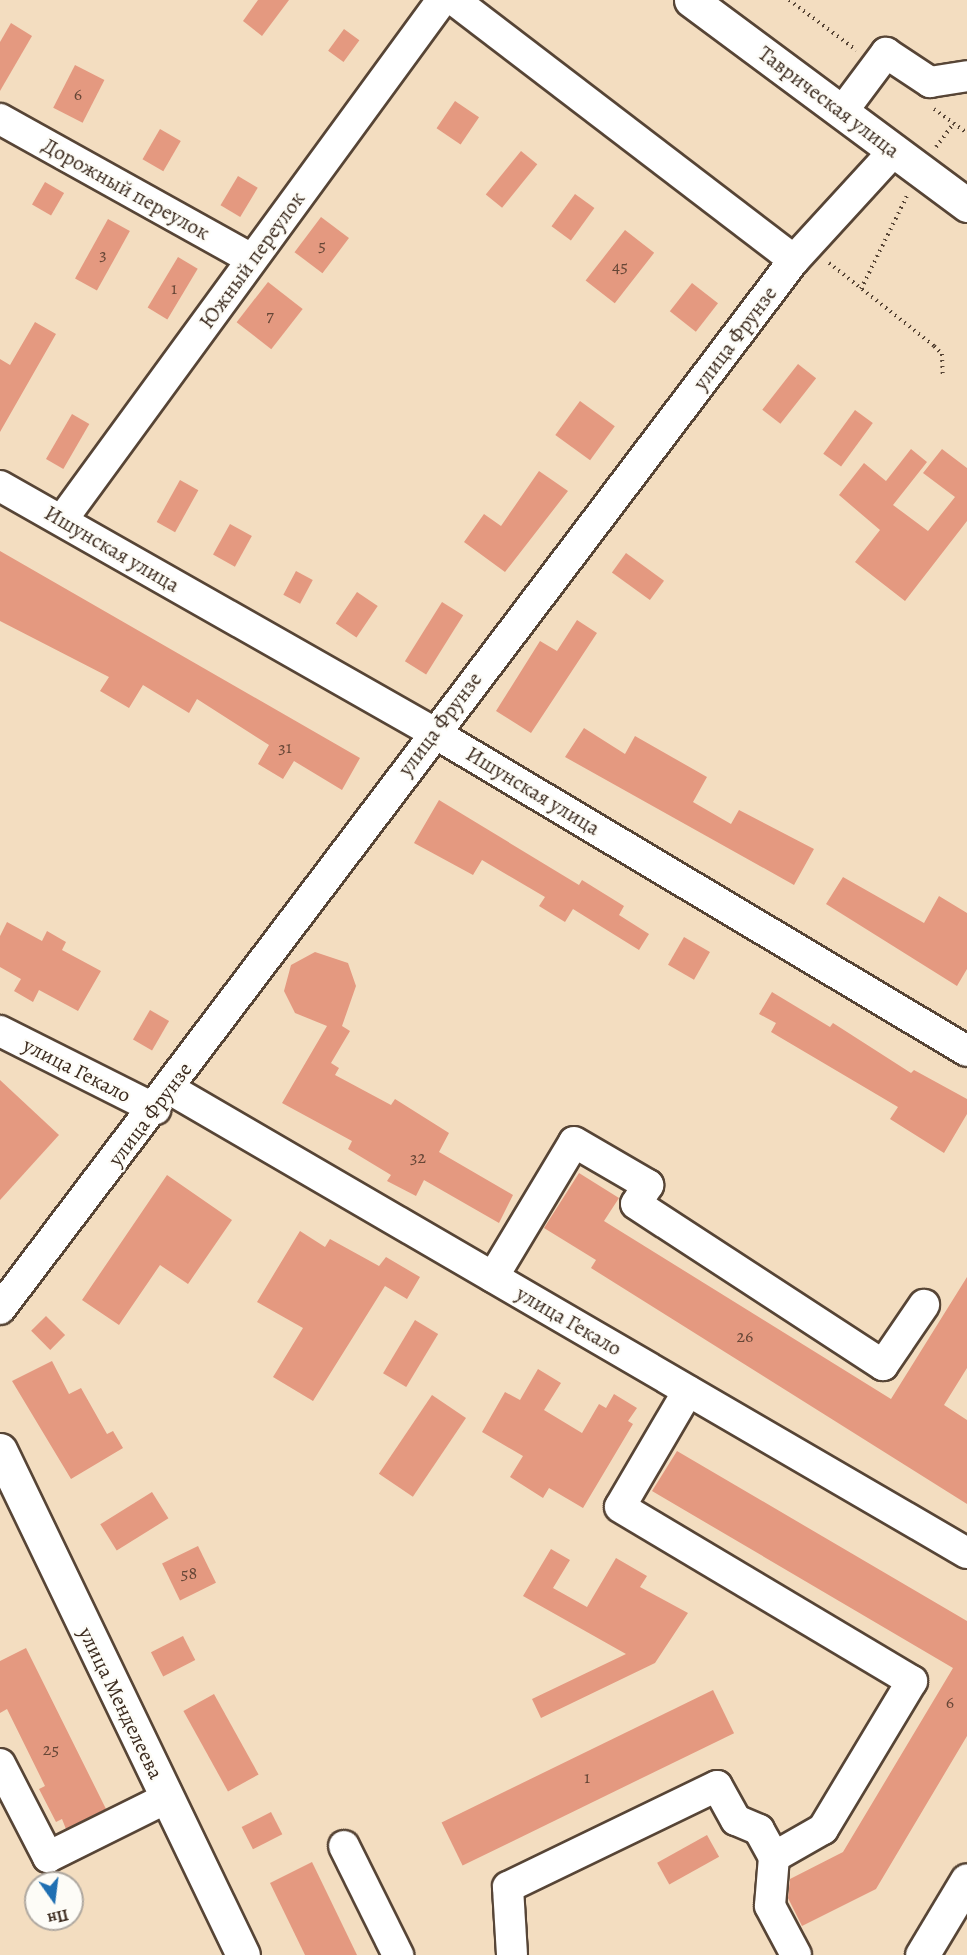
<!DOCTYPE html>
<html>
<head>
<meta charset="utf-8">
<style>
	body { margin:0 }
	#map { position:relative; width:967px; height:1955px; overflow:hidden; background:#f3ddc0; font-family:Alegreya,serif }
	div>[style] { position:absolute }
	[style*='--x'] { left:calc(var(--x)*1px); top:calc(var(--y)*1px); width:calc(var(--w)*1px); rotate:calc(var(--a)*1deg) }
	.building>* { inset:0; background:#e49980; transform-origin:0 0 }
	.path>* { height:4px; margin-top:-2px; transform-origin:0; background:repeating-linear-gradient(90deg,#574536 0 1.5px,transparent 0 6px) }
	.roads { filter:drop-shadow(2px 0 #574536) drop-shadow(-2px 0 #574536) drop-shadow(0 2px #574536) drop-shadow(0 -2px #574536) }
	.minor>* { height:30px; margin:-15px; padding:0 15px; transform-origin:15px; border-radius:15px; background:#fff }
	.major>* { height:33px; margin:-16.5px; padding:0 16.5px; transform-origin:16.5px; border-radius:16.5px; background:#fff }
	.highway>* { height:33px; margin:-16.5px; padding:0 16.5px; transform-origin:16.5px; border-radius:16.5px; background:#fff }
	span { translate:-50% -50%; white-space:nowrap; text-align:center; line-height:1.15; -webkit-text-stroke:4.5px #fdfcf7; paint-order:stroke }
	.number-label { font-size:18px; color:#654636 }
	.number-label span { -webkit-text-stroke-width:0 }
	.street-label { font-size:21px; color:#3b2a1e }
	.north { position:absolute; left:24px; top:1871px; width:60px; height:60px; box-sizing:border-box; background:#fdfcf7; border:2px solid #afa8a0; border-radius:50%; rotate:166deg; font-size:16px; font-weight:700; line-height:24px; text-align:center; color:#3b2a1e }
	.north::after { content:''; display:block; margin:auto; width:21px; height:27px; background:#1f6fb2; clip-path:polygon(50% 0,100% 100%,50% 72%,0 100%) }
</style>
</head>
<body>
<div id="map">
	<div class="building">
		<i style="clip-path:polygon(258px 0,289px 0,262px 36px,243px 21px)"></i>
		<i style="clip-path:polygon(11px 23px,32px 36px,0 91px,0 42px)"></i>
		<i style="left:344px;top:29px;width:19px;height:27px;rotate:36deg"></i>
		<i style="left:75px;top:65px;width:33px;height:48px;rotate:27deg"></i>
		<i style="left:455px;top:101px;width:29px;height:33px;rotate:34deg"></i>
		<i style="left:160px;top:129px;width:24px;height:35px;rotate:30deg"></i>
		<i style="left:521px;top:151px;width:21px;height:56px;rotate:39deg"></i>
		<i style="left:238px;top:176px;width:23px;height:34px;rotate:31deg"></i>
		<i style="left:45px;top:182px;width:22px;height:26px;rotate:30deg"></i>
		<i style="left:575px;top:194px;width:24px;height:40px;rotate:36deg"></i>
		<i style="left:321px;top:217px;width:35px;height:44px;rotate:37deg"></i>
		<i style="left:108px;top:219px;width:25px;height:68px;rotate:29deg"></i>
		<i style="left:625px;top:230px;width:37px;height:64px;rotate:38deg"></i>
		<i style="left:178px;top:257px;width:23px;height:59px;rotate:31deg"></i>
		<i style="left:268px;top:282px;width:44px;height:51px;rotate:38deg"></i>
		<i style="left:692px;top:283px;width:33px;height:36px;rotate:38deg"></i>
		<i style="clip-path:polygon(35px 322px,56px 334px,0 432px,0 359px,10px 365px)"></i>
		<i style="left:798px;top:364px;width:23px;height:58px;rotate:38deg"></i>
		<i style="left:580px;top:401px;width:43px;height:42px;rotate:36deg"></i>
		<i style="left:855px;top:410px;width:22px;height:54px;rotate:36deg"></i>
		<i style="left:72px;top:414px;width:20px;height:52px;rotate:30deg"></i>
		<i style="clip-path:polygon(911px 449px,927px 462px,893px 505px,928px 531px,955px 497px,923px 473px,942px 449px,967px 468px,967px 521px,905px 601px,855px 562px,880px 530px,839px 495px,864px 463px,886px 481px)"></i>
		<i style="clip-path:polygon(539px 471px,568px 491px,505px 572px,464px 542px,484px 514px,501px 526px)"></i>
		<i style="left:180px;top:480px;width:21px;height:48px;rotate:29deg"></i>
		<i style="left:230px;top:524px;width:25px;height:35px;rotate:29deg"></i>
		<i style="clip-path:polygon(0 551px,360px 758px,342px 790px,294px 761px,283px 779px,258px 764px,269px 745px,197px 699px,189px 713px,143px 685px,129px 708px,100px 691px,109px 677px,0 621px)"></i>
		<i style="left:626px;top:553px;width:47px;height:24px;rotate:36deg"></i>
		<i style="left:296px;top:571px;width:19px;height:27px;rotate:28deg"></i>
		<i style="left:357px;top:592px;width:25px;height:38px;rotate:34deg"></i>
		<i style="left:442px;top:602px;width:25px;height:70px;rotate:32deg"></i>
		<i style="clip-path:polygon(577px 620px,597px 633px,531px 733px,496px 711px,540px 641px,557px 651px)"></i>
		<i style="clip-path:polygon(584px 728px,625px 754px,635px 736px,707px 777px,693px 802px,731px 824px,739px 810px,814px 849px,794px 885px,565px 757px)"></i>
		<i style="clip-path:polygon(439px 800px,579px 885px,582px 880px,624px 906px,619px 915px,649px 934px,639px 950px,573px 909px,565px 922px,539px 906px,545px 897px,482px 860px,473px 875px,414px 843px)"></i>
		<i style="clip-path:polygon(843px 877px,924px 923px,939px 896px,967px 913px,967px 969px,957px 986px,826px 904px)"></i>
		<i style="clip-path:polygon(7px 922px,42px 941px,47px 931px,66px 942px,62px 950px,101px 971px,78px 1011px,39px 990px,33px 1002px,14px 991px,21px 979px,0 967px,0 936px)"></i>
		<i style="left:684px;top:937px;width:30px;height:32px;rotate:30deg"></i>
		<i style="clip-path:polygon(315px 952px,348px 963px,356px 986px,342px 1026px,350px 1031px,331px 1063px,339px 1068px,335px 1075px,391px 1105px,395px 1099px,449px 1133px,439px 1152px,513px 1195px,499px 1223px,424px 1180px,416px 1196px,387px 1181px,391px 1175px,348px 1149px,352px 1141px,282px 1103px,327px 1026px,295px 1013px,284px 991px,291px 965px)"></i>
		<i style="clip-path:polygon(772px 992px,830px 1027px,833px 1023px,911px 1073px,914px 1070px,967px 1099px,967px 1114px,944px 1153px,890px 1119px,898px 1107px,771px 1032px,776px 1023px,759px 1014px)"></i>
		<i style="left:150px;top:1010px;width:22px;height:34px;rotate:30deg"></i>
		<i style="clip-path:polygon(0 1080px,59px 1135px,0 1200px)"></i>
		<i style="clip-path:polygon(579px 1173px,619px 1198px,604px 1221px,891px 1399px,967px 1277px,967px 1368px,944px 1405px,967px 1420px,967px 1504px,591px 1268px,596px 1260px,544px 1228px)"></i>
		<i style="clip-path:polygon(167px 1175px,232px 1220px,188px 1284px,160px 1265px,119px 1325px,82px 1300px)"></i>
		<i style="clip-path:polygon(300px 1231px,325px 1247px,330px 1239px,379px 1266px,386px 1257px,420px 1277px,407px 1299px,385px 1286px,313px 1401px,273px 1377px,303px 1328px,257px 1302px)"></i>
		<i style="left:46px;top:1316px;width:27px;height:21px;rotate:45deg"></i>
		<i style="left:415px;top:1320px;width:27px;height:62px;rotate:31deg"></i>
		<i style="clip-path:polygon(52px 1361px,69px 1394px,81px 1388px,107px 1434px,113px 1431px,123px 1448px,71px 1479px,12px 1381px)"></i>
		<i style="clip-path:polygon(538px 1369px,561px 1383px,544px 1410px,582px 1433px,599px 1404px,606px 1408px,614px 1394px,637px 1408px,628px 1421px,633px 1424px,583px 1508px,549px 1488px,543px 1498px,510px 1477px,523px 1456px,482px 1432px,505px 1392px,520px 1400px)"></i>
		<i style="left:432px;top:1395px;width:41px;height:95px;rotate:34deg"></i>
		<i style="clip-path:polygon(677px 1451px,967px 1621px,967px 1736px,876px 1889px,802px 1926px,788px 1898px,790px 1879px,843px 1852px,953px 1668px,652px 1491px)"></i>
		<i style="left:152px;top:1492px;width:31px;height:61px;rotate:58deg"></i>
		<i style="left:198px;top:1546px;width:41px;height:40px;rotate:64deg"></i>
		<i style="clip-path:polygon(551px 1549px,570px 1560px,553px 1588px,587px 1607px,616px 1558px,647px 1576px,640px 1587px,688px 1613px,655px 1663px,541px 1718px,532px 1699px,626px 1654px,523px 1596px)"></i>
		<i style="left:183px;top:1636px;width:27px;height:36px;rotate:63deg"></i>
		<i style="clip-path:polygon(26px 1648px,106px 1809px,66px 1829px,62px 1819px,56px 1822px,39px 1789px,45px 1786px,7px 1709px,0 1713px,0 1661px)"></i>
		<i style="left:713px;top:1690px;width:48px;height:302px;rotate:64deg"></i>
		<i style="left:214px;top:1694px;width:92px;height:35px;rotate:61deg"></i>
		<i style="left:271px;top:1812px;width:25px;height:33px;rotate:63deg"></i>
		<i style="left:707px;top:1835px;width:25px;height:57px;rotate:61deg"></i>
		<i style="clip-path:polygon(312px 1862px,357px 1955px,305px 1955px,270px 1883px)"></i>
	</div>
	<div class="path">
		<i style="--x:789;--y:0;--w:84;--a:36.7"></i>
		<i style="--x:934;--y:109;--w:41;--a:36"></i>
		<i style="--x:936;--y:147;--w:30;--a:-53"></i>
		<i style="--x:829;--y:263;--w:134;--a:38.3"></i>
		<i style="--x:934;--y:346;--w:11;--a:45"></i>
		<i style="--x:942;--y:354;--w:23;--a:88"></i>
		<i style="--x:861;--y:289;--w:106;--a:-63.7"></i>
	</div>
	<div class="roads">
		<div class="minor">
			<i style="--x:454;--y:0;--w:428;--a:37.4"></i>
			<i style="--x:842;--y:112;--w:74;--a:-53.3"></i>
			<i style="--x:886;--y:53;--w:53;--a:33.4"></i>
			<i style="--x:930;--y:82;--w:37;--a:-9"></i>
			<i style="--x:0;--y:119;--w:288;--a:29.1"></i>
			<i style="--x:0;--y:486;--w:498;--a:29.6"></i>
			<i style="--x:433;--y:732;--w:622;--a:30.85"></i>
			<i style="--x:62;--y:520;--w:644;--a:-53.84"></i>
			<i style="--x:0;--y:1031;--w:174;--a:26.7"></i>
			<i style="--x:170;--y:1089;--w:922;--a:30.21"></i>
			<i style="--x:493;--y:1277;--w:157;--a:-59"></i>
			<i style="--x:574;--y:1142;--w:86;--a:30.2"></i>
			<i style="--x:648;--y:1185;--w:22;--a:122"></i>
			<i style="--x:636;--y:1204;--w:295;--a:33.1"></i>
			<i style="--x:883;--y:1365;--w:73;--a:-55.7"></i>
			<i style="--x:0;--y:1309;--w:1316;--a:-52.88"></i>
			<i style="--x:794;--y:260;--w:148;--a:-47.5"></i>
			<i style="--x:688;--y:1391;--w:134;--a:120.4"></i>
			<i style="--x:620;--y:1507;--w:340;--a:30.8"></i>
			<i style="--x:912;--y:1681;--w:173;--a:121"></i>
			<i style="--x:823;--y:1829;--w:56;--a:150.3"></i>
			<i style="--x:0;--y:1764;--w:105;--a:62.7"></i>
			<i style="--x:48;--y:1857;--w:133;--a:-26.4"></i>
			<i style="--x:344;--y:1846;--w:122;--a:63.6"></i>
			<i style="--x:512;--y:1955;--w:68;--a:-93.4"></i>
			<i style="--x:508;--y:1887;--w:232;--a:-25.8"></i>
			<i style="--x:717;--y:1786;--w:39;--a:61"></i>
			<i style="--x:736;--y:1820;--w:25;--a:23"></i>
			<i style="--x:759;--y:1830;--w:31;--a:61"></i>
			<i style="--x:774;--y:1857;--w:49;--a:94.7"></i>
			<i style="--x:770;--y:1906;--w:55;--a:62"></i>
		</div>
		<div class="major">
			<i style="--x:0;--y:1450;--w:560;--a:64.3"></i>
			<i style="--x:922;--y:1955;--w:87;--a:-59"></i>
		</div>
		<div class="highway">
			<i style="--x:691;--y:0;--w:344;--a:36.6"></i>
		</div>
	</div>
	<div class="number-label">
		<span style="left:78px;top:94px">6</span>
		<span style="left:322px;top:245px">5</span>
		<span style="left:103px;top:254px">3</span>
		<span style="left:620px;top:266px">45</span>
		<span style="left:174px;top:288px">1</span>
		<span style="left:270px;top:315px">7</span>
		<span style="left:285px;top:747px">31</span>
		<span style="left:418px;top:1157px">32</span>
		<span style="left:745px;top:1336px">26</span>
		<span style="left:189px;top:1573px">58</span>
		<span style="left:950px;top:1702px">6</span>
		<span style="left:51px;top:1749px">25</span>
		<span style="left:587px;top:1777px">1</span>
	</div>
	<div class="street-label">
		<span style="left:829px;top:102px;rotate:37deg">Таврическая улица</span>
		<span style="left:126px;top:189px;rotate:29deg">Дорожный переулок</span>
		<span style="left:252px;top:260px;rotate:-54deg">Южный переулок</span>
		<span style="left:735px;top:338px;rotate:-53deg">улица Фрунзе</span>
		<span style="left:112px;top:549px;rotate:30deg">Ишунская улица</span>
		<span style="left:440px;top:724px;rotate:-53deg">улица Фрунзе</span>
		<span style="left:533px;top:791px;rotate:31deg">Ишунская улица</span>
		<span style="left:77px;top:1070px;rotate:27deg">улица Гекало</span>
		<span style="left:150px;top:1114px;rotate:-53deg">улица Фрунзе</span>
		<span style="left:569px;top:1321px;rotate:30deg">улица Гекало</span>
		<span style="left:121px;top:1703px;rotate:64deg">улица Менделеева</span>
	</div>
	<div class="north">Пн</div>
</div>
</body>
</html>
